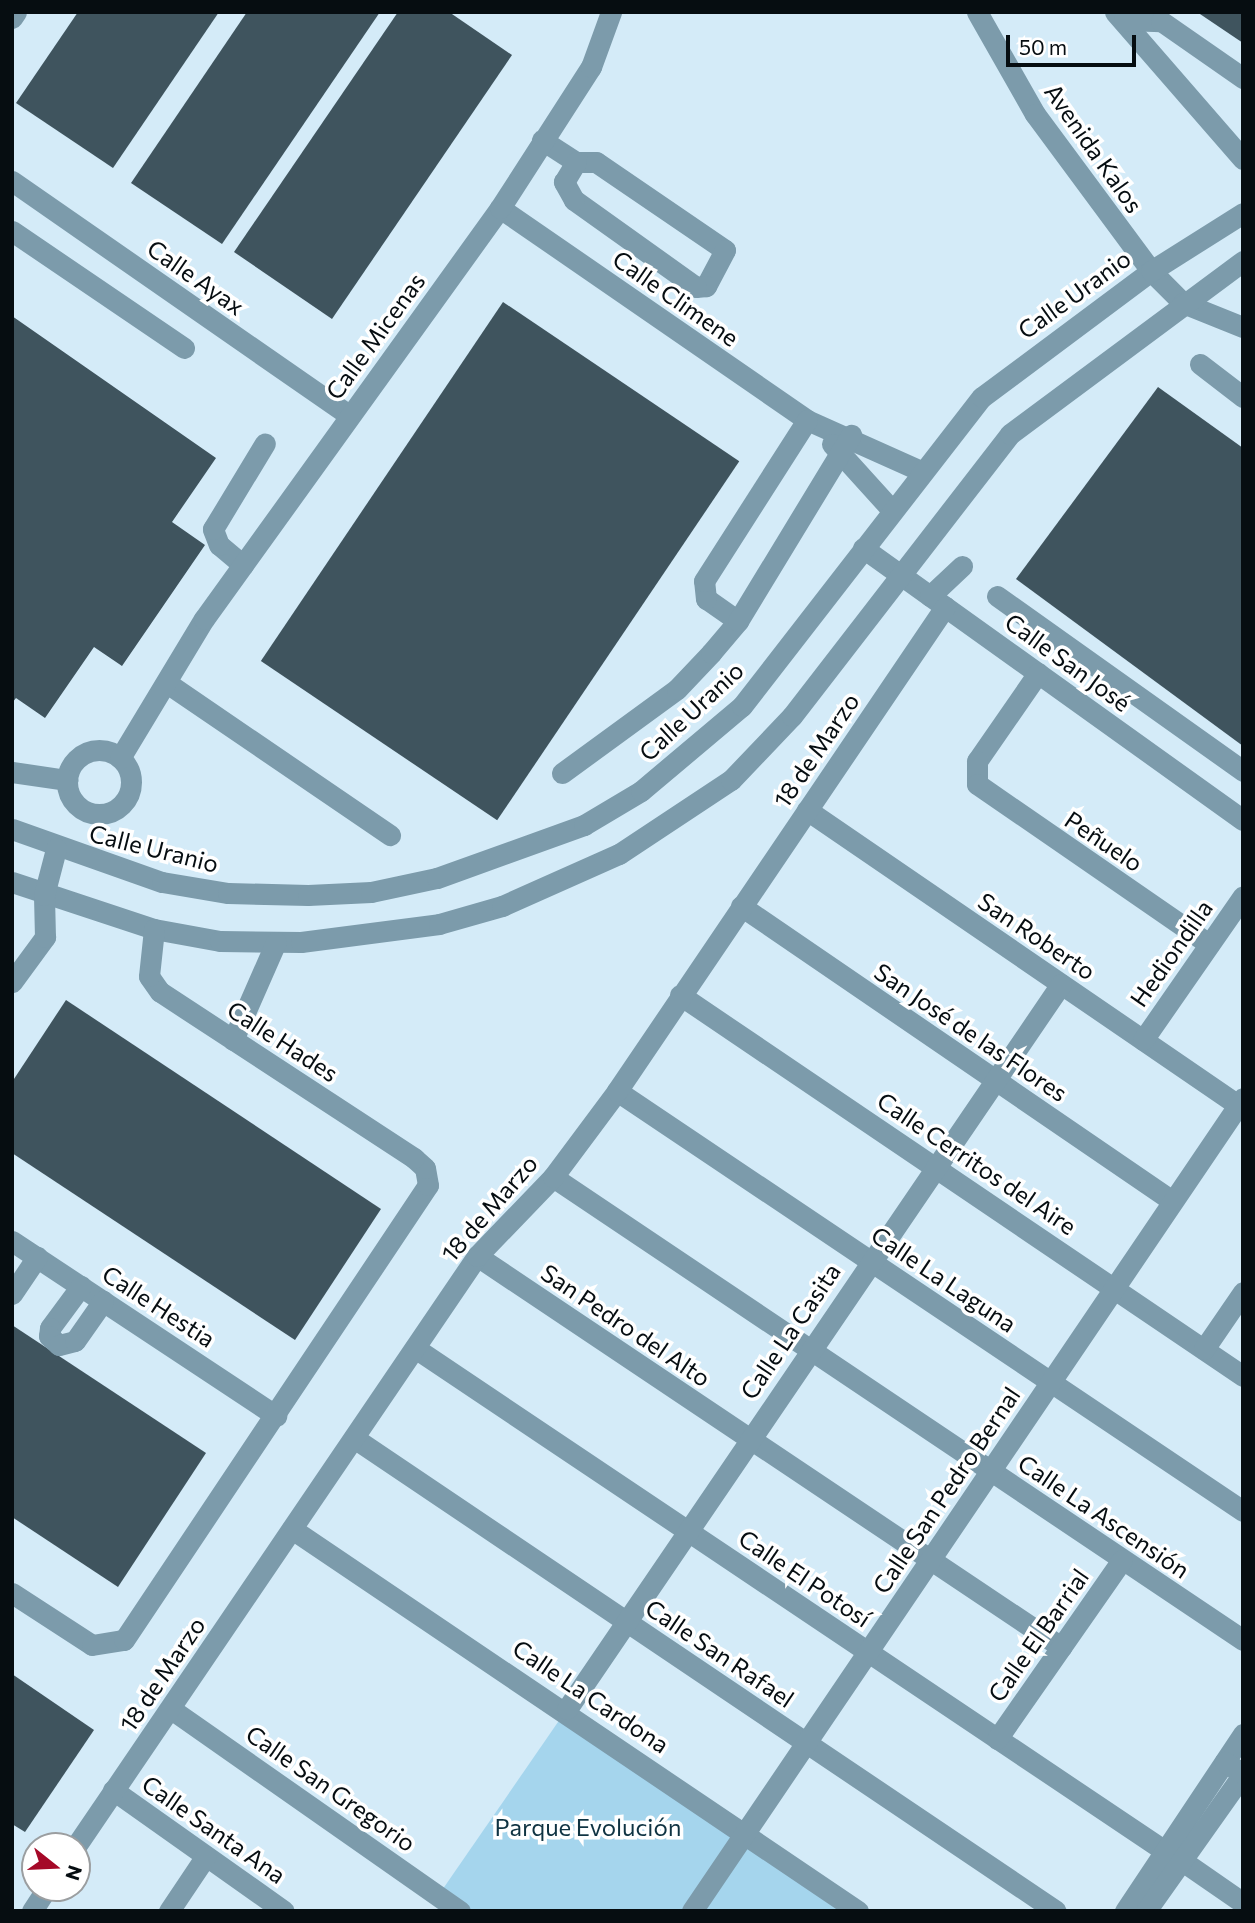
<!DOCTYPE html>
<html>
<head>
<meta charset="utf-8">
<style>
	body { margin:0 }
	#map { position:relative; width:1255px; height:1923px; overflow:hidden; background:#d4ebf8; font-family:Commissioner,sans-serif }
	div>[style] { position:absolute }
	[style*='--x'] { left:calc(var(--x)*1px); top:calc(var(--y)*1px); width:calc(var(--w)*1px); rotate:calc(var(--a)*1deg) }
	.green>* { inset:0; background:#a5d5ed }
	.building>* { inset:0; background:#3f545e; transform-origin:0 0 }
	.minor>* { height:21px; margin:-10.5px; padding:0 10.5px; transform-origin:10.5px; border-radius:10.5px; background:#7c9bab }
	.minor>.ring { margin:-10.5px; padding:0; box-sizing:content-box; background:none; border:21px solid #7c9bab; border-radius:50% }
	span { translate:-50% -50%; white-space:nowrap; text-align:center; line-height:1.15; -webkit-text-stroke:7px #fff; paint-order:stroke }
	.street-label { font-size:24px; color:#060d11 }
	.park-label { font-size:24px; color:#0f3342 }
	.frame { position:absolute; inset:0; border:14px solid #060d11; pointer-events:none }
	.north { position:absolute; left:21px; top:1832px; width:70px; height:70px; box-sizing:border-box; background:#fff; border:2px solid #9b9ea0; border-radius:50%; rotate:108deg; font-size:19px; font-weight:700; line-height:28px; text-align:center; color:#060d11 }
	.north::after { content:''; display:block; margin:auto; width:24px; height:32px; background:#a50928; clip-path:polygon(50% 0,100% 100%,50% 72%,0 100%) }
	.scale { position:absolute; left:1006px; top:35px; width:130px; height:32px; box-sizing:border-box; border:4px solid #060d11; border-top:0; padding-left:9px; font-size:21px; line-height:24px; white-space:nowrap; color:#060d11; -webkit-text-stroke:5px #fff; paint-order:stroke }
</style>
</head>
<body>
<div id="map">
	<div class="green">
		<i style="clip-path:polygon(567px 1709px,858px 1911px,460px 1911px,438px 1896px)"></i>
	</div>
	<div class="building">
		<i style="clip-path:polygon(78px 12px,219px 12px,113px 168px,16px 103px)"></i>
		<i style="clip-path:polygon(247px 12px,380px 12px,222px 244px,131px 183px)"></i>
		<i style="clip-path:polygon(398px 12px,449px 12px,512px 55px,332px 319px,234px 252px)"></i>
		<i style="clip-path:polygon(1197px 12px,1243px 12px,1243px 43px)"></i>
		<i style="left:503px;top:302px;width:285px;height:433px;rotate:34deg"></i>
		<i style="clip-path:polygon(12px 316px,216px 458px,172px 522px,205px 545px,122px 666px,94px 647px,45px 718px,16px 698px,12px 703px)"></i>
		<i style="clip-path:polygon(1158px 387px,1243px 448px,1243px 746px,1016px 579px)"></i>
		<i style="clip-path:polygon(66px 1000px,381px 1209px,295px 1340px,12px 1153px,12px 1082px)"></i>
		<i style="clip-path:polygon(12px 1325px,206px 1453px,118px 1587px,12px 1517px)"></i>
		<i style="clip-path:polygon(12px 1674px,94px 1730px,25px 1832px,12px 1824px)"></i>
	</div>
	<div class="minor">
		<i style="--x:977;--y:12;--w:117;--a:60.4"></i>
		<i style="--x:1035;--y:114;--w:195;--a:53.5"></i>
		<i style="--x:1151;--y:271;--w:45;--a:45"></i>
		<i style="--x:1183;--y:303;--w:65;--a:21.8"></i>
		<i style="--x:1115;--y:12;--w:195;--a:49"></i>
		<i style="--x:12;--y:18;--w:7;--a:-56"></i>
		<i style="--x:1124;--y:20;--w:37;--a:2"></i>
		<i style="--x:1161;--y:21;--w:100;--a:34.8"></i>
		<i style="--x:542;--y:140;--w:40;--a:32.9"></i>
		<i style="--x:576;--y:162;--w:20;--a:0"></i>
		<i style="--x:596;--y:162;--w:156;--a:34.3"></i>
		<i style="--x:725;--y:250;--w:41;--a:117.8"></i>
		<i style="--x:706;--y:286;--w:10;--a:174"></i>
		<i style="--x:696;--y:287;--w:150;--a:-144.5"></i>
		<i style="--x:574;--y:200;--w:21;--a:-119"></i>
		<i style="--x:564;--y:182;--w:23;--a:-59"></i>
		<i style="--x:12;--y:181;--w:410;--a:34.8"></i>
		<i style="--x:500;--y:208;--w:373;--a:34.6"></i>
		<i style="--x:807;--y:420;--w:123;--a:24.1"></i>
		<i style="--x:12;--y:231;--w:208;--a:34.2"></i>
		<i style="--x:1200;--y:364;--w:54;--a:37.5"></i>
		<i style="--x:832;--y:444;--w:88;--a:47.8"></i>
		<i style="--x:863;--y:548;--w:467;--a:35.6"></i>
		<i style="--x:243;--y:565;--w:31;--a:-140"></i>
		<i style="--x:219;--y:545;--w:17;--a:-111"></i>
		<i style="--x:213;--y:529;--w:100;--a:-58.8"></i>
		<i style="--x:930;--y:596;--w:44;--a:-43.2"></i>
		<i style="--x:997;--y:596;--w:302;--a:35.4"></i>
		<i style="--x:738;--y:621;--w:39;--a:-145"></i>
		<i style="--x:706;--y:599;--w:18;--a:-96"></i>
		<i style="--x:704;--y:581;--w:191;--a:-57.4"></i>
		<i style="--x:1038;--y:673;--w:107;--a:124.7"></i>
		<i style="--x:977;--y:761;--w:23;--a:90"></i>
		<i style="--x:977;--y:784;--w:282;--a:34.6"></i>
		<i style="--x:167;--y:683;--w:270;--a:34.3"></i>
		<i class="ring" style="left:67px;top:750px;width:43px;height:43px"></i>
		<i style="--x:120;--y:758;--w:162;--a:-58.9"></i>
		<i style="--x:204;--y:619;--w:506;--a:-54.24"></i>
		<i style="--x:500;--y:208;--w:168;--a:-57.2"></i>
		<i style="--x:591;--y:67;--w:59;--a:-70"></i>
		<i style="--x:12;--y:772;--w:56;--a:8.3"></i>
		<i style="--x:562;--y:773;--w:142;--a:-36.1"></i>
		<i style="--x:677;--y:689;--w:50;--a:-46.6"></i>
		<i style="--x:711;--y:653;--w:42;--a:-49.8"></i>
		<i style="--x:738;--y:621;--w:218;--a:-58.7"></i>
		<i style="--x:807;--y:810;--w:522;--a:34.39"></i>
		<i style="--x:12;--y:829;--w:159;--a:19.5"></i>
		<i style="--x:162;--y:882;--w:67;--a:9.5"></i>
		<i style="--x:228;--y:893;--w:80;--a:1.4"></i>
		<i style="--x:308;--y:895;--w:63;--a:-2.7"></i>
		<i style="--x:371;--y:892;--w:67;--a:-12"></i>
		<i style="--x:437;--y:878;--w:156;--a:-19.8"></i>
		<i style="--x:584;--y:825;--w:66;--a:-30.8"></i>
		<i style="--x:641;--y:791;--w:132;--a:-40.1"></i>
		<i style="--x:742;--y:706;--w:391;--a:-52.2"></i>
		<i style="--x:982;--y:397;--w:211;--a:-36.7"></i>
		<i style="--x:1151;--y:271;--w:109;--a:-32.2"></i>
		<i style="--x:12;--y:882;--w:150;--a:18.3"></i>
		<i style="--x:154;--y:929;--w:67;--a:10.3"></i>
		<i style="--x:220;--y:941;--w:81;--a:0.7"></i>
		<i style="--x:301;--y:942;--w:139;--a:-7.4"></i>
		<i style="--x:439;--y:924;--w:66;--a:-15.9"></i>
		<i style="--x:502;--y:906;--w:128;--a:-24"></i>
		<i style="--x:619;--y:854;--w:134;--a:-33.5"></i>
		<i style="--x:731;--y:780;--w:88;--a:-46.4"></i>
		<i style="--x:792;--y:716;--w:356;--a:-52.3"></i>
		<i style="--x:1010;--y:434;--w:290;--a:-36.6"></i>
		<i style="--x:741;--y:906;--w:521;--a:34.36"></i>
		<i style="--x:12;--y:982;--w:56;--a:-53.7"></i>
		<i style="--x:45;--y:937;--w:42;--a:-91.4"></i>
		<i style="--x:44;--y:895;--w:48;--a:-75.4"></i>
		<i style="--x:680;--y:995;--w:680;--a:34.09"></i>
		<i style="--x:233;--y:1040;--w:107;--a:-66.3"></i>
		<i style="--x:1143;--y:1040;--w:175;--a:-55.2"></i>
		<i style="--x:617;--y:1091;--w:754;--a:33.86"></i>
		<i style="--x:553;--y:1177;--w:831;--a:33.86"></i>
		<i style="--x:12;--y:1241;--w:317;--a:33.5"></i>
		<i style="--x:477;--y:1256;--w:703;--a:33.8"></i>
		<i style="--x:81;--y:1286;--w:52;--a:126.4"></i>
		<i style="--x:50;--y:1328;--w:8;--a:97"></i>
		<i style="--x:49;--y:1336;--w:13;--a:42"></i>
		<i style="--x:59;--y:1345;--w:16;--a:-14"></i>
		<i style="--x:75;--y:1341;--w:49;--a:-55"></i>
		<i style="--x:12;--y:1294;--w:45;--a:-56"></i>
		<i style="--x:415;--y:1348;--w:903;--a:33.85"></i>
		<i style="--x:1204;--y:1349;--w:69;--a:-55.6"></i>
		<i style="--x:354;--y:1438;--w:846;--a:33.97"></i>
		<i style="--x:292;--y:1529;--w:683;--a:34.02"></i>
		<i style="--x:12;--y:1593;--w:95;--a:33"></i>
		<i style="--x:92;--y:1645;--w:32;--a:-9"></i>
		<i style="--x:124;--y:1640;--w:547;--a:-56.25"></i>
		<i style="--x:428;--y:1185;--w:17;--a:-100"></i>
		<i style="--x:425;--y:1168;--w:15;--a:-138"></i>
		<i style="--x:414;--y:1158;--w:303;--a:-146.8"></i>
		<i style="--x:160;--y:992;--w:19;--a:-125"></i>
		<i style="--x:149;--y:976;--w:47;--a:-83.9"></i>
		<i style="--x:171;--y:1709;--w:353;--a:35"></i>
		<i style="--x:567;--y:1709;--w:877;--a:-55.73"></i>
		<i style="--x:997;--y:1739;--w:218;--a:-55.1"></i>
		<i style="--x:113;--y:1790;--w:209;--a:35.3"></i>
		<i style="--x:76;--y:1846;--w:713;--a:-55.8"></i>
		<i style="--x:477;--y:1256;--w:110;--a:-46.1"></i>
		<i style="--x:553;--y:1177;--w:107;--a:-53.3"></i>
		<i style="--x:617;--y:1091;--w:585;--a:-55.88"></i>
		<i style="--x:1181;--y:1860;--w:75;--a:34.7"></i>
		<i style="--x:32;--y:1911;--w:27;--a:-57"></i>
		<i style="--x:169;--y:1911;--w:66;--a:-56.1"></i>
		<i style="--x:692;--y:1911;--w:982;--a:-55.87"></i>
		<i style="--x:1125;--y:1911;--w:213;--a:-56.3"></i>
		<i style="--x:1146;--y:1911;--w:168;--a:-54.7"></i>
		<i style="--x:1243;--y:1774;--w:22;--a:-146"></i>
	</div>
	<div class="street-label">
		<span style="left:1094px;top:148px;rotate:55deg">Avenida Kalos</span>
		<span style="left:196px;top:277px;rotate:35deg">Calle Ayax</span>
		<span style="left:1074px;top:294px;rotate:-36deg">Calle Uranio</span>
		<span style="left:676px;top:298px;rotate:35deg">Calle Climene</span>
		<span style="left:375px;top:336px;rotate:-54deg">Calle Micenas</span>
		<span style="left:1068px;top:662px;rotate:36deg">Calle San José</span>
		<span style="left:691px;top:711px;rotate:-43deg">Calle Uranio</span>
		<span style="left:816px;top:750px;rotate:-56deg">18 de Marzo</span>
		<span style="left:1104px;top:841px;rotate:34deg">Peñuelo</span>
		<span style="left:154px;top:848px;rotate:14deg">Calle Uranio</span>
		<span style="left:1037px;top:936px;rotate:34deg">San Roberto</span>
		<span style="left:1171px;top:953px;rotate:-55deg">Hediondilla</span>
		<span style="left:971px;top:1032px;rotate:34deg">San José de las Flores</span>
		<span style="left:283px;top:1041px;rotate:33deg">Calle Hades</span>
		<span style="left:977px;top:1163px;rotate:34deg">Calle Cerritos del Aire</span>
		<span style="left:489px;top:1208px;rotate:-49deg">18 de Marzo</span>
		<span style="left:944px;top:1279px;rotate:34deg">Calle La Laguna</span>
		<span style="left:159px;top:1306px;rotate:33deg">Calle Hestia</span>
		<span style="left:626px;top:1325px;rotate:34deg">San Pedro del Alto</span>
		<span style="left:790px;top:1331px;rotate:-56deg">Calle La Casita</span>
		<span style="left:946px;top:1490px;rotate:-56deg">Calle San Pedro Bernal</span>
		<span style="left:1104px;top:1516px;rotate:34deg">Calle La Ascensión</span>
		<span style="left:805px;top:1578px;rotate:34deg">Calle El Potosí</span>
		<span style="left:1038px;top:1635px;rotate:-55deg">Calle El Barrial</span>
		<span style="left:720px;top:1653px;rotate:34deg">Calle San Rafael</span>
		<span style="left:162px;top:1674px;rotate:-56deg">18 de Marzo</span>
		<span style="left:591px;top:1696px;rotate:34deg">Calle La Cardona</span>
		<span style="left:331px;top:1788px;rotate:35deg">Calle San Gregorio</span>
		<span style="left:214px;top:1829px;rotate:35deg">Calle Santa Ana</span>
	</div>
	<div class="park-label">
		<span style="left:588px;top:1827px">Parque Evolución</span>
	</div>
	<div class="frame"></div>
	<div class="north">N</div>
	<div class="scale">50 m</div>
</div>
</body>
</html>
